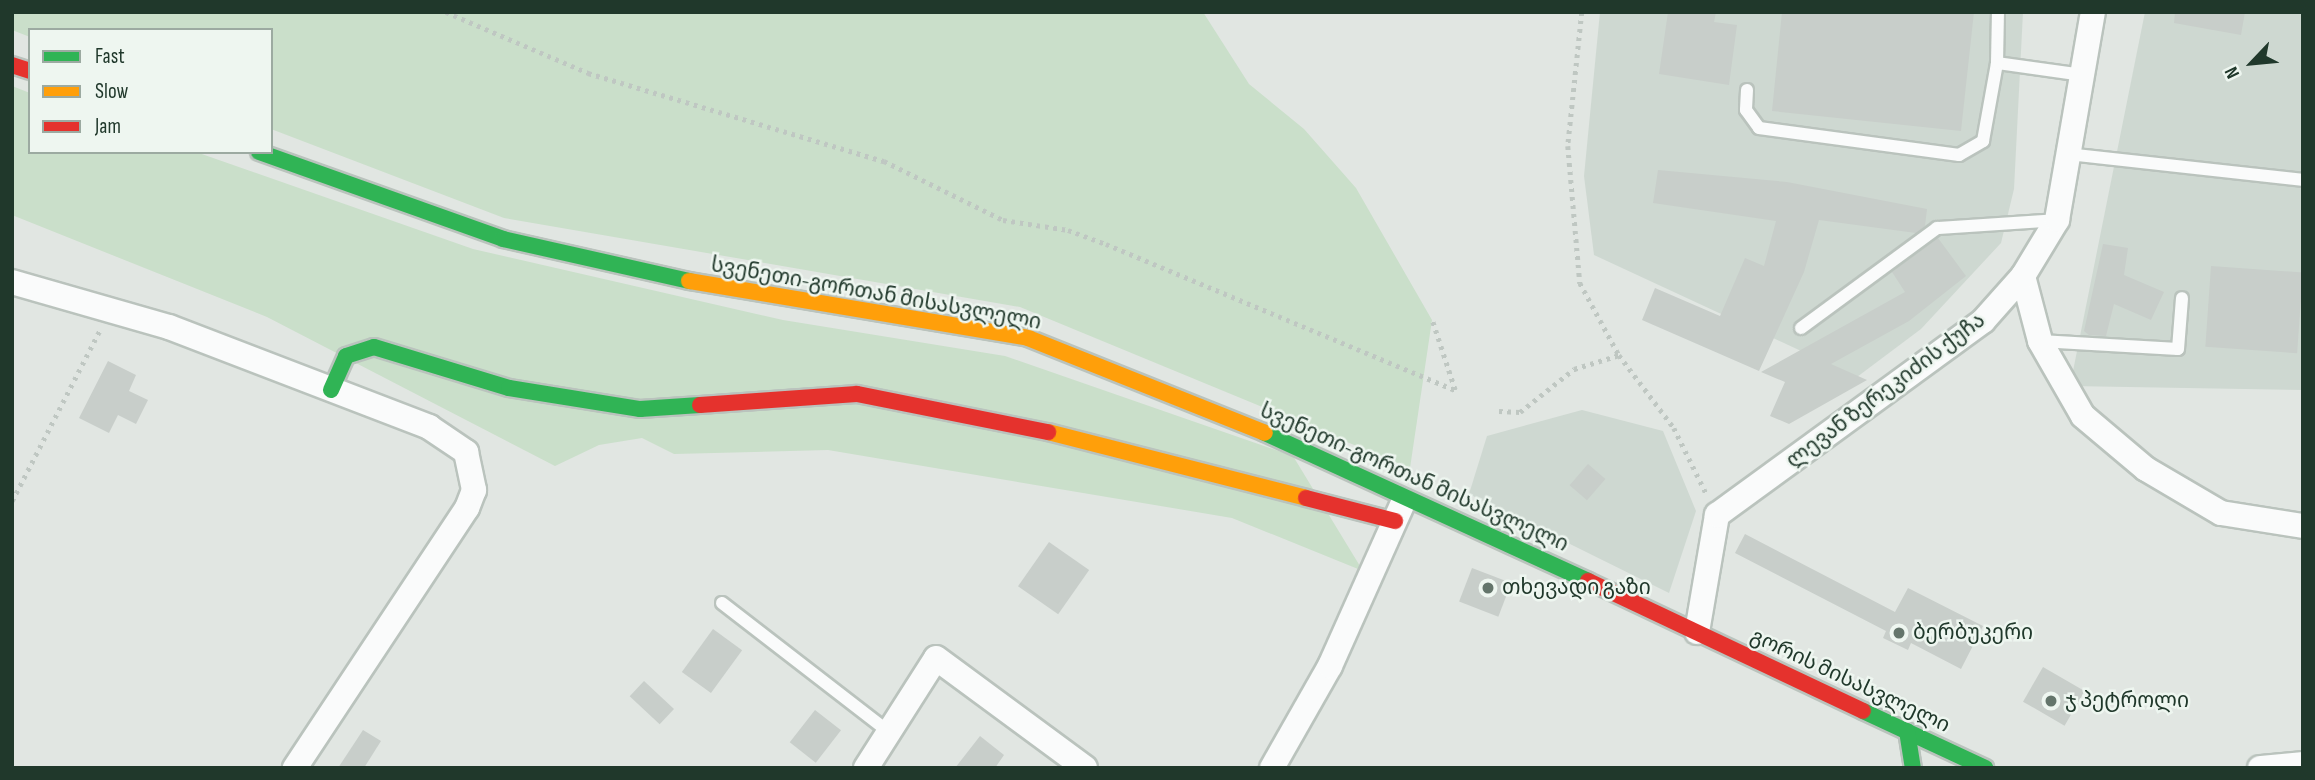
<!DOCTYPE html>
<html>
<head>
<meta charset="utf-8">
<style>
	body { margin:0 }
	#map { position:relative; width:2315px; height:780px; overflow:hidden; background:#e1e6e2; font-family:"Sofia Sans Condensed","Noto Sans Georgian",sans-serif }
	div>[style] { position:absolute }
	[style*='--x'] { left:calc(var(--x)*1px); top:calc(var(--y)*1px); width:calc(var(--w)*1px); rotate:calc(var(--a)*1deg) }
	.built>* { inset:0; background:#ced8d1 }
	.green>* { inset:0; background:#cadfca }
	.building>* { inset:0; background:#c8ceca; transform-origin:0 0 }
	.path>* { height:4.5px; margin-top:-2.25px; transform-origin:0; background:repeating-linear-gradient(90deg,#bfc7c2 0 3.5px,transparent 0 8.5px) }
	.roads { filter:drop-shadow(2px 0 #bac3bd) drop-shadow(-2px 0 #bac3bd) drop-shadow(0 2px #bac3bd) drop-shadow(0 -2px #bac3bd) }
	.lane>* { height:12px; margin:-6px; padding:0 6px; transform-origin:6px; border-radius:6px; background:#fafbfb }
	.street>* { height:24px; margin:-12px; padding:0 12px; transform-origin:12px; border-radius:12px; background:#fafbfb }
	.fast>* { height:16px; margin:-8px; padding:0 8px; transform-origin:8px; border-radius:8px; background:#30b455 }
	.slow>* { height:16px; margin:-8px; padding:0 8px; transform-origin:8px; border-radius:8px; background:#ff9f0a }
	.jam>* { height:16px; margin:-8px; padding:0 8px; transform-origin:8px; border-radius:8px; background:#e5322d }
	.dots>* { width:19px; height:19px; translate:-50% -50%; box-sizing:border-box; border:4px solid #eef6f0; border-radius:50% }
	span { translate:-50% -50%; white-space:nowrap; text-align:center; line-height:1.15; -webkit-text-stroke:5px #eef6f0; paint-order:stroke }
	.street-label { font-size:21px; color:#20382b }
	.poi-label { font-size:21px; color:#20382b }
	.left { translate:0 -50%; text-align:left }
	.frame { position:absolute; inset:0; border:14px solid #20382b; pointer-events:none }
	.legend { position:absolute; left:28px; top:28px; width:245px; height:126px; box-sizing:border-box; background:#eef6f0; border:2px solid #9caaa1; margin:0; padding:9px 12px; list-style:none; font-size:21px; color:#20382b }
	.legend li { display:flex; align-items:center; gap:14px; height:35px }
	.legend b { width:35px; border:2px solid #9caaa1 }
	.north { position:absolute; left:2217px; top:28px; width:70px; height:70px; -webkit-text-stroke:5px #eef6f0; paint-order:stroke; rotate:244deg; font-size:19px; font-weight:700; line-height:28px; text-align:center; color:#20382b }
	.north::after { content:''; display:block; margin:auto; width:24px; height:32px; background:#20382b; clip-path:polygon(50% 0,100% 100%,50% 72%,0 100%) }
</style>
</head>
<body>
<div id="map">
	<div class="built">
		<i style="clip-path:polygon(1600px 12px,2023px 12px,2014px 189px,2001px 243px,1921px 329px,1857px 377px,1594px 255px,1584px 176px)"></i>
		<i style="clip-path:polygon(2145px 12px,2303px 12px,2303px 390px,2070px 386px)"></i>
		<i style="clip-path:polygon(1582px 410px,1663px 431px,1696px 511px,1669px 593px,1469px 494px,1487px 436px)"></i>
	</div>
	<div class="green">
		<i style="clip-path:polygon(12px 12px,1203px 12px,1249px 84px,1304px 129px,1356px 188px,1432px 320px,1410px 468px,1020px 307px,504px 218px,271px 129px,271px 30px,30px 30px,30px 37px,12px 30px)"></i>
		<i style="clip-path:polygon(12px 86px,30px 93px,30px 152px,196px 152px,473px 249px,783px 320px,1005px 356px,1293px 456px,1363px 571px,1232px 518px,828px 450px,674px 454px,642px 438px,599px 445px,555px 466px,267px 317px,12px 215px)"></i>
	</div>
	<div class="building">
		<i style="clip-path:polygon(1668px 12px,1716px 12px,1714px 22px,1737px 25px,1729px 85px,1659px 74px)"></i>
		<i style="clip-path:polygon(1782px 12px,1974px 12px,1961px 131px,1772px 111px)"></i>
		<i style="clip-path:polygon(2175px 12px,2245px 12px,2241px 35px,2174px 23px)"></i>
		<i style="clip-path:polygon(1658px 170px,1787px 182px,1927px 209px,1925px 226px,1916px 233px,1819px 220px,1804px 272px,1759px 371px,1642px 320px,1655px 288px,1720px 316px,1745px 258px,1764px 266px,1776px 221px,1653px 203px)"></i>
		<i style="clip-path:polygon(1938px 238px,1966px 276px,1909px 321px,1831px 364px,1867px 380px,1789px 424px,1770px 416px,1785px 382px,1761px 372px,1905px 292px,1892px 272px)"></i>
		<i style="clip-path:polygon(2103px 244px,2128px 248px,2124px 275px,2164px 292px,2151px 320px,2114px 304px,2106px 336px,2089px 335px,2084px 331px)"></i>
		<i style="left:2211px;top:266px;width:92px;height:81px;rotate:4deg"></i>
		<i style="clip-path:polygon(108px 361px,136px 375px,129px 391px,148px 400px,136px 424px,118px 415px,109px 433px,79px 418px)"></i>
		<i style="left:1588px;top:464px;width:23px;height:28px;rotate:41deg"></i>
		<i style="clip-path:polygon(1745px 534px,1895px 612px,1908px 588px,1983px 626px,1961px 669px,1911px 643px,1908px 650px,1883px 638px,1886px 631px,1735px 553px)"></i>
		<i style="left:1049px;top:542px;width:49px;height:54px;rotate:35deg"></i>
		<i style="left:1472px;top:568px;width:42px;height:36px;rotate:21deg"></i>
		<i style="left:713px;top:629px;width:36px;height:53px;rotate:36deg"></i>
		<i style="left:2043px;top:667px;width:48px;height:40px;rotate:30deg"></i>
		<i style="left:644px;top:681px;width:41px;height:21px;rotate:43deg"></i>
		<i style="left:815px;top:710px;width:33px;height:41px;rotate:38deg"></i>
		<i style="clip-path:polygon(363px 730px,381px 741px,364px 768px,338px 768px)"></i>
		<i style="clip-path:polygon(980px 736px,1004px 755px,995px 768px,955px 768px)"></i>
	</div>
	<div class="path">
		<i style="--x:446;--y:12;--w:155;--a:23.2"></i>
		<i style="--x:588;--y:73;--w:309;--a:16.6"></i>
		<i style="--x:884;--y:161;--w:133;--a:26.4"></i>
		<i style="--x:1003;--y:220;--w:66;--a:8.7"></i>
		<i style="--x:1068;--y:230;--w:40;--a:20.2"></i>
		<i style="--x:1106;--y:244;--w:378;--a:22.7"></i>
		<i style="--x:1455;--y:390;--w:74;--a:-108.2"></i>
		<i style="--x:1582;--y:12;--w:135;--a:96"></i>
		<i style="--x:1568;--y:146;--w:138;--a:85"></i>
		<i style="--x:1580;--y:283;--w:82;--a:61.6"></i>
		<i style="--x:1619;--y:355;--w:91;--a:53"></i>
		<i style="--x:1674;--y:428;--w:75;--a:63.8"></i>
		<i style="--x:1499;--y:411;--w:21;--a:3"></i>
		<i style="--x:1520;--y:412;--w:69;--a:-38.5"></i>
		<i style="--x:1574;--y:369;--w:47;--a:-17.3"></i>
		<i style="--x:12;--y:501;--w:192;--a:-62.8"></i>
	</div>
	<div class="roads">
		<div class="lane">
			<i style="--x:1997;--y:63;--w:86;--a:8"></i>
			<i style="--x:1747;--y:90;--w:20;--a:93"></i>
			<i style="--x:1746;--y:110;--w:22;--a:54"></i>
			<i style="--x:1759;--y:128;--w:202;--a:7.7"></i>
			<i style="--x:1959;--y:155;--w:28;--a:-30"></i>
			<i style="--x:1983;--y:141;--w:79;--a:-79.8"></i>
			<i style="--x:1997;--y:63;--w:51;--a:-88.9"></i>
			<i style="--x:2068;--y:154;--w:236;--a:6.3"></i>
			<i style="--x:1801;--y:328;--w:169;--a:-36.3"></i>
			<i style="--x:1937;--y:228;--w:120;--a:-3.8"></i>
			<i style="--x:2040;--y:341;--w:138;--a:3.3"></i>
			<i style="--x:2178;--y:349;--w:51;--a:-85.5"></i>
			<i style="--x:722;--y:603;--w:211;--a:37.7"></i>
		</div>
		<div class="street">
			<i style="--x:2023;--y:276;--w:67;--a:75.3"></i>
			<i style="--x:2040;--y:341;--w:86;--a:60.2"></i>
			<i style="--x:2083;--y:416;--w:82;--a:40.1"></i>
			<i style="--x:2146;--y:469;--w:87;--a:30.4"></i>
			<i style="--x:2221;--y:513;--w:83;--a:9"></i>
			<i style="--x:12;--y:282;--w:163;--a:16"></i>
			<i style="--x:169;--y:327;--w:279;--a:21"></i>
			<i style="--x:429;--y:427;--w:45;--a:34"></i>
			<i style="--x:466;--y:452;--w:39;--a:78"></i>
			<i style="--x:474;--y:490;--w:19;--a:111"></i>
			<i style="--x:467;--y:508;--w:312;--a:123.5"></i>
			<i style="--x:1697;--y:632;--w:119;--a:-80.3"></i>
			<i style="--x:1717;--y:515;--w:329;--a:-36.1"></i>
			<i style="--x:1983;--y:321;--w:60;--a:-48.4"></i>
			<i style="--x:2023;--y:276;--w:66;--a:-58.7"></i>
			<i style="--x:2057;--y:220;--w:211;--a:-80.2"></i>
			<i style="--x:866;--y:768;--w:130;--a:-57.5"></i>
			<i style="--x:936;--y:658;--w:185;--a:36.4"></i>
			<i style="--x:1272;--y:768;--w:117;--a:-60.4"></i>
			<i style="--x:1330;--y:666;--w:176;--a:-65.9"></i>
			<i style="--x:2260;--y:768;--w:43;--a:-5.3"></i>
		</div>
		<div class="fast">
			<i style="--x:259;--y:152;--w:259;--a:19.6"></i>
			<i style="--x:503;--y:239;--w:191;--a:12.7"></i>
			<i style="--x:331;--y:390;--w:37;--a:-66"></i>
			<i style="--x:346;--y:356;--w:29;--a:-18"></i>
			<i style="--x:374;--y:347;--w:141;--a:16.9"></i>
			<i style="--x:509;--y:388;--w:133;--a:9.1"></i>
			<i style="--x:640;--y:409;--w:60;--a:-3.8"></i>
			<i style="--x:1265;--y:433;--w:355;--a:24.6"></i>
			<i style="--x:1863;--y:711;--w:135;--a:25"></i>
			<i style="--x:1907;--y:731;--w:37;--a:81"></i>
		</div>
		<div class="slow">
			<i style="--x:689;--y:281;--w:344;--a:9.5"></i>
			<i style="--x:1028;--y:338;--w:255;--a:21.8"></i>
			<i style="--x:1048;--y:432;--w:266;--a:14.3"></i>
		</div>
		<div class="jam">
			<i style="--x:12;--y:65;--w:19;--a:18"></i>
			<i style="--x:700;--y:405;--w:157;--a:-4"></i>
			<i style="--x:857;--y:394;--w:195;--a:11.3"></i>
			<i style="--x:1306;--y:498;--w:92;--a:14.5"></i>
			<i style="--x:1588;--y:581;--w:304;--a:25.3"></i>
		</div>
	</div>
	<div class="dots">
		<i style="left:1488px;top:588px;background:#64756b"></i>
		<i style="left:1899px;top:633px;background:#64756b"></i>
		<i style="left:2051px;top:701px;background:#64756b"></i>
	</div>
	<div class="street-label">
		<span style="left:876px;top:294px;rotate:10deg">სვენეთი-გორთან მისასვლელი</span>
		<span style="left:1886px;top:391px;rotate:-37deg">ლევან ზერეკიძის ქუჩა</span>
		<span style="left:1414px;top:478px;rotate:24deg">სვენეთი-გორთან მისასვლელი</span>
		<span style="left:1850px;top:681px;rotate:25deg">გორის მისასვლელი</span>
	</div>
	<div class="poi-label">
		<span class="left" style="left:1502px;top:588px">თხევადი გაზი</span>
		<span class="left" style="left:1913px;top:633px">ბერბუკერი</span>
		<span class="left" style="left:2065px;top:701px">ჯ პეტროლი</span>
	</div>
	<div class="frame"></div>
	<ul class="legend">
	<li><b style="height:9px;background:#30b455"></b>Fast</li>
	<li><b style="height:9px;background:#ff9f0a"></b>Slow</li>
	<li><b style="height:9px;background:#e5322d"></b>Jam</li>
	</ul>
	<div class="north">N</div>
</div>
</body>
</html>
